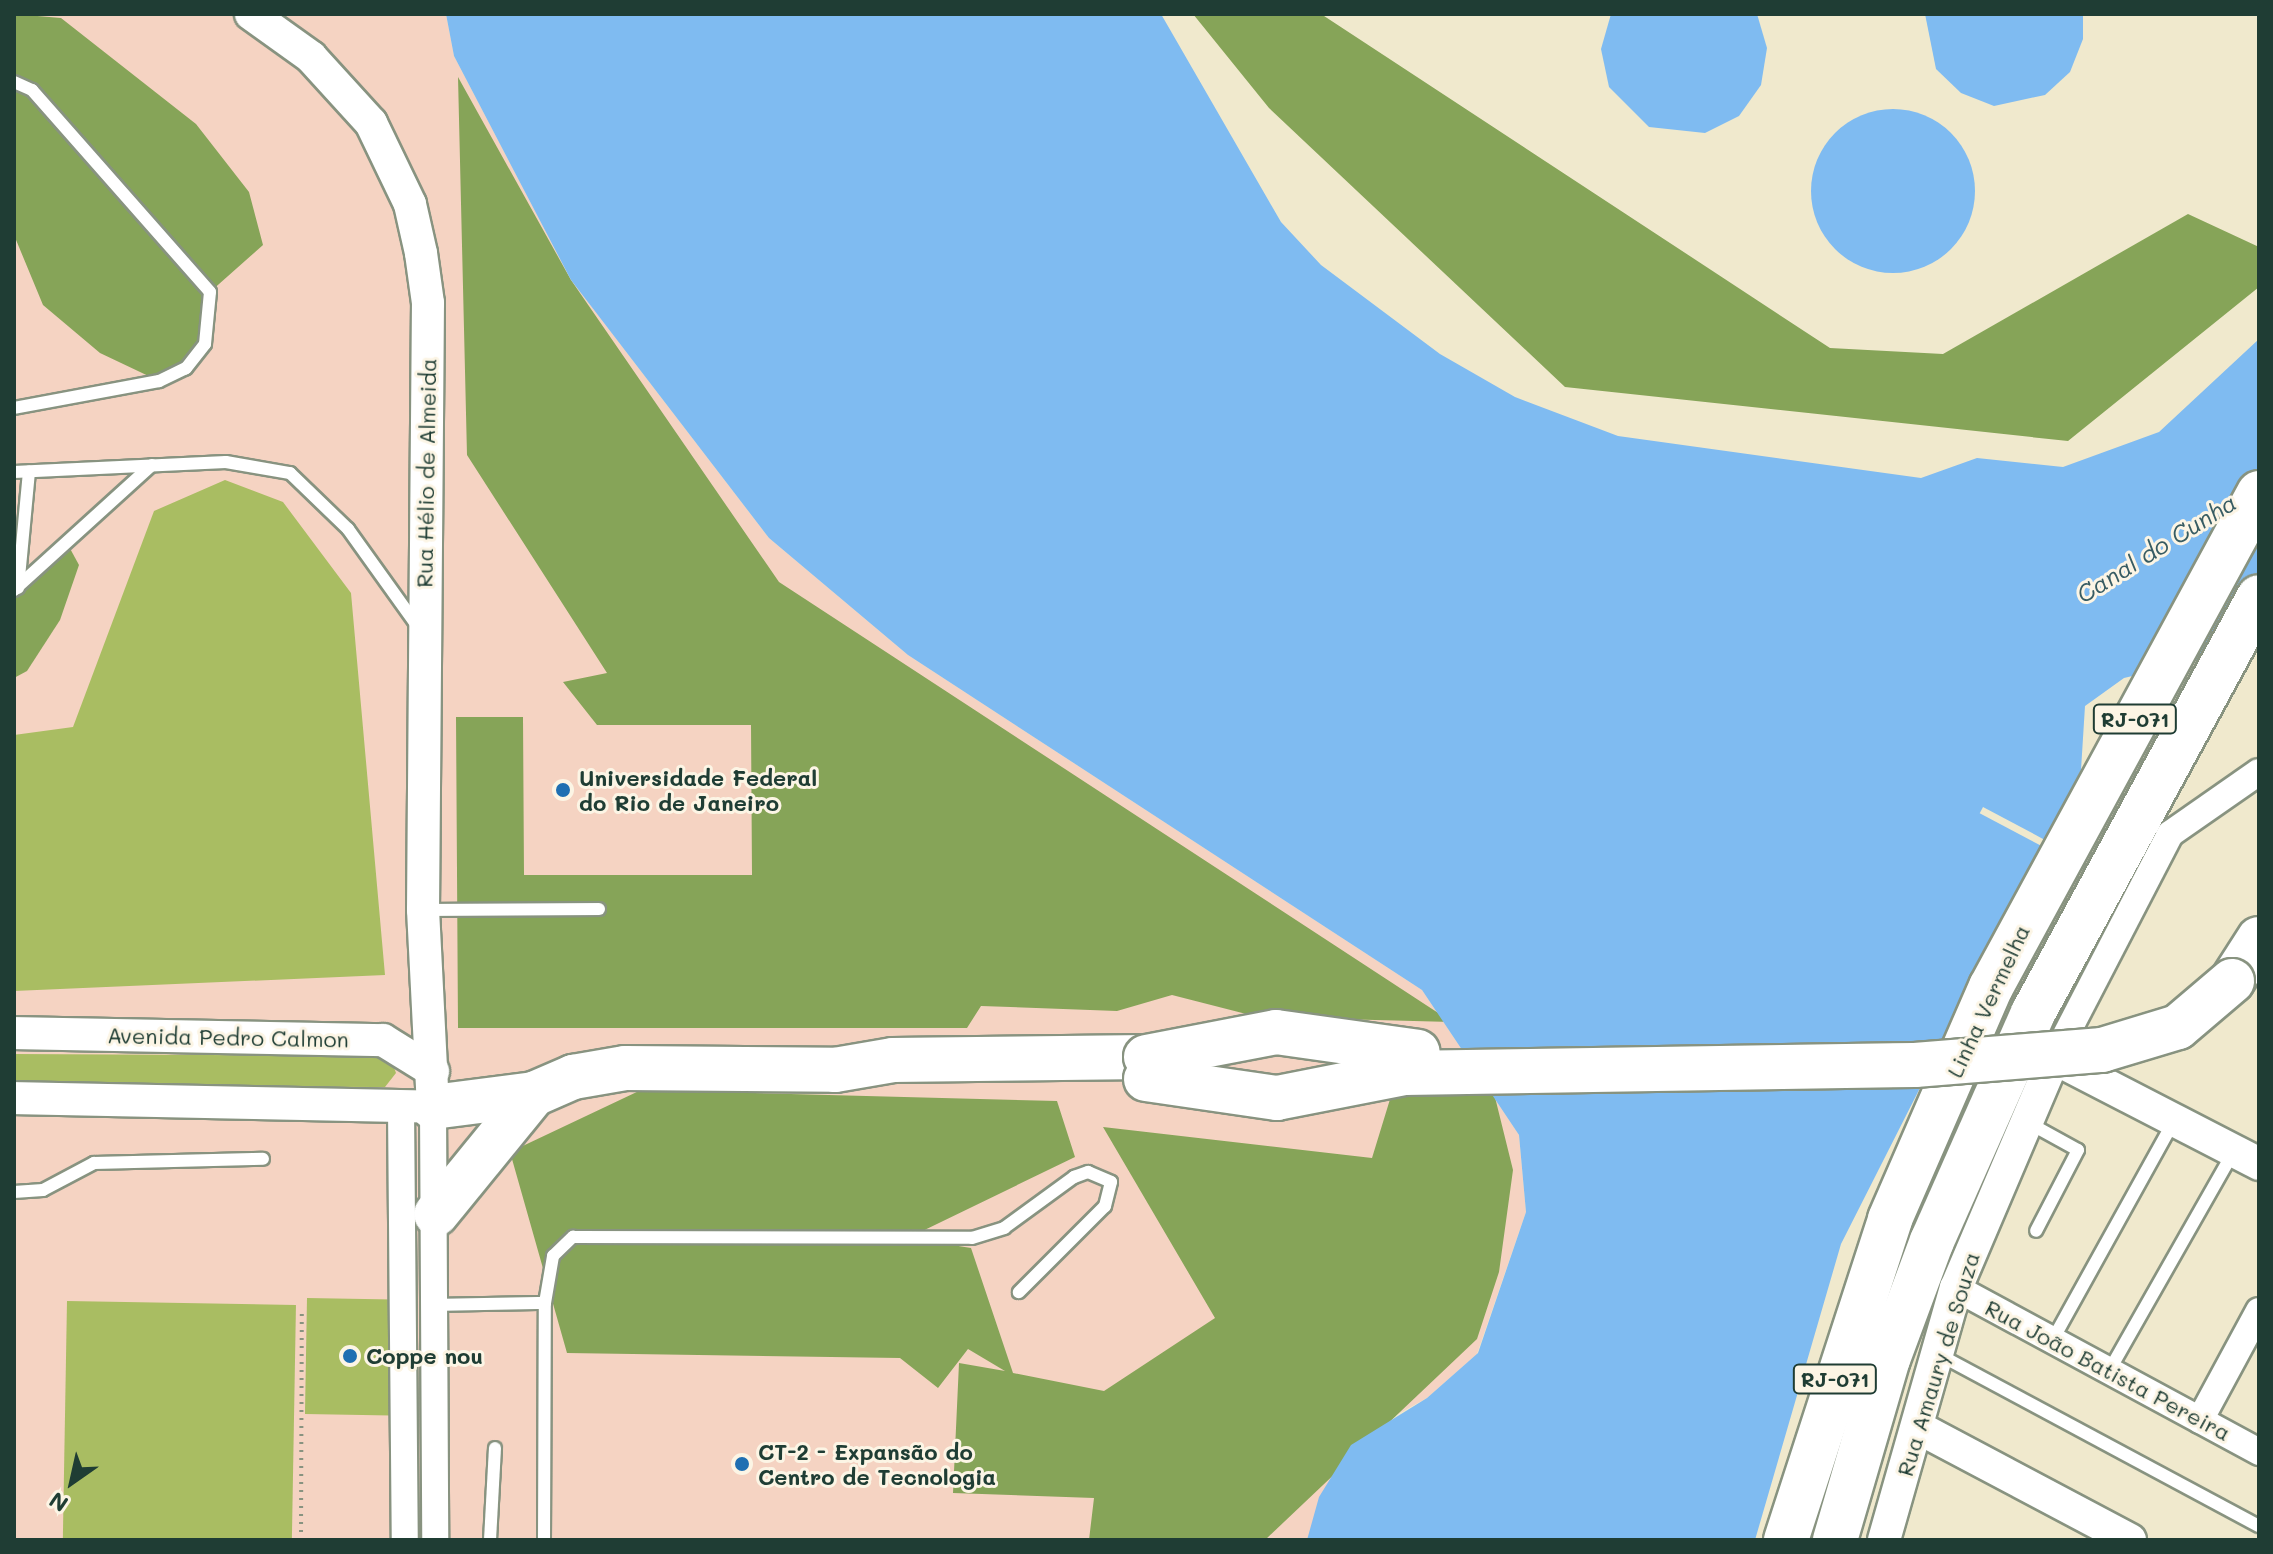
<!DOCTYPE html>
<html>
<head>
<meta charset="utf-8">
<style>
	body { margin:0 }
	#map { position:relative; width:2273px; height:1554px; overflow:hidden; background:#f0e9cd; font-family:Mali,sans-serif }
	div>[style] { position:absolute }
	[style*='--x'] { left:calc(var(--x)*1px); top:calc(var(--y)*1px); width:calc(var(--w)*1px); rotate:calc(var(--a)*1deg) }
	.built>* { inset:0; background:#f5d3c2 }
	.green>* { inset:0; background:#a9bd62; transform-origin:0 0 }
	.forest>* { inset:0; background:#86a458 }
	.water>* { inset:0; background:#7fbbf1 }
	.round { border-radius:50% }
	.pier>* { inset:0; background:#f0e9cd; transform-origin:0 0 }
	.path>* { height:4px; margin-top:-2px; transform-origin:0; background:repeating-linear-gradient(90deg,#889380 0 2px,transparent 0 8px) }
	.roads { filter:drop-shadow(2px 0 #889380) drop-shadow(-2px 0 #889380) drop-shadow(0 2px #889380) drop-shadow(0 -2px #889380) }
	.service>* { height:12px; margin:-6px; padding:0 6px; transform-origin:6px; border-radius:6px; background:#fff }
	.minor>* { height:26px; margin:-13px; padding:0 13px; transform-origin:13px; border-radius:13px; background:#fff }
	.tertiary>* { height:32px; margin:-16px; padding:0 16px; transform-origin:16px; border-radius:16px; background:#fff }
	.motorway>* { height:44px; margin:-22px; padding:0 22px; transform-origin:22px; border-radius:22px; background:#fff }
	.bridges { filter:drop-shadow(2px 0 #889380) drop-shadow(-2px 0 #889380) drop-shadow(0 2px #889380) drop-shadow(0 -2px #889380) }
	.motorway-bridge>* { height:44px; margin:-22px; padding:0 22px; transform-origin:22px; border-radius:22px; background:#fff }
	.dots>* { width:22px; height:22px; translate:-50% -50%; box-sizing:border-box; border:4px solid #fcf5e5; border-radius:50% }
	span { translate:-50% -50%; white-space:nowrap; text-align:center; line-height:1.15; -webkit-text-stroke:6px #fcf5e5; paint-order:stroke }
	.shield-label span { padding:2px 6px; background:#fcf5e5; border:2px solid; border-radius:6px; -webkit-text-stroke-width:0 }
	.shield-label { font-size:20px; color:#1f3d34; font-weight:700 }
	.street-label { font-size:22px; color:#1f3d34 }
	.poi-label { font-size:22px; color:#1f3d34; font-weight:700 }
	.left { translate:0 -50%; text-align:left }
	.water-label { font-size:24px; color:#375c63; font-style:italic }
	.frame { position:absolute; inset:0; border:16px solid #1f3d34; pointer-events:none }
	.north { position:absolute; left:32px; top:1442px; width:80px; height:80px; -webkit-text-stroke:6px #fcf5e5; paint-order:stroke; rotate:214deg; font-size:22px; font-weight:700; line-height:32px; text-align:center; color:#1f3d34 }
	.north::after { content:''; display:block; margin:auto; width:28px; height:36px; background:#1f3d34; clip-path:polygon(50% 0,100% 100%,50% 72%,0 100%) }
</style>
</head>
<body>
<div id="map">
	<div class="built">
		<i style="clip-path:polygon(14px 14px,446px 14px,454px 56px,571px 280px,769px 538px,908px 655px,1422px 990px,1519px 1135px,1526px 1212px,1477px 1354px,1427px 1398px,1369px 1430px,1307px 1540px,14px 1540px)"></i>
	</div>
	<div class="green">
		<i style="clip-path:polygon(225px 480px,283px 502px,351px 593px,385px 975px,14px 991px,14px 735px,73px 727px,154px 511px)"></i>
		<i style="clip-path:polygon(14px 1054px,390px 1056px,396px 1073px,385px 1087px,14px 1086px)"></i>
		<i style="left:307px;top:1298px;width:86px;height:116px;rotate:1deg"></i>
		<i style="left:67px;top:1301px;width:229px;height:239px;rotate:1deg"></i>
	</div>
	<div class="forest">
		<i style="clip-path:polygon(14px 14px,61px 18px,196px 124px,249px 192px,263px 245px,210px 292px,198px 357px,159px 381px,100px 353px,43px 305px,14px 235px)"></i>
		<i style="clip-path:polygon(1193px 14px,1321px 14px,1830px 348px,1943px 354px,2188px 214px,2259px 247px,2259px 287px,2068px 441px,1565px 387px,1269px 108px)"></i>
		<i style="clip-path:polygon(458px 77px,571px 280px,779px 582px,1452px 1022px,1258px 1017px,1172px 995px,1117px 1011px,981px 1006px,967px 1028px,458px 1028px,456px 717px,523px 717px,524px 875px,752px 875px,751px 725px,597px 725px,563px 682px,607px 673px,467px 455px)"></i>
		<i style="clip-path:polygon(67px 543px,79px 565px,60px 620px,27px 671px,14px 678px,14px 590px)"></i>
		<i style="clip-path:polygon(1491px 1081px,1513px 1170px,1499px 1272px,1477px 1339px,1265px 1540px,1089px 1540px,1094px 1498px,953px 1493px,959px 1363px,1005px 1371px,968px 1349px,938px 1388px,900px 1358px,567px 1353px,510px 1152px,641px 1090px,1057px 1101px,1075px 1157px,908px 1238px,971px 1248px,1013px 1373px,1104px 1391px,1215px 1318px,1103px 1127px,1372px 1158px,1391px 1096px)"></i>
	</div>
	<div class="water">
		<i style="clip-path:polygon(446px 14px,1161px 14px,1281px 222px,1321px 265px,1440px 354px,1515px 397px,1618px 436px,1921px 478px,1977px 458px,2063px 467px,2159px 432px,2259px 339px,2259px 646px,2124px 678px,2085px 706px,2081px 770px,1841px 1244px,1755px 1540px,1307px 1540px,1319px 1497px,1351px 1445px,1427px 1398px,1478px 1353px,1526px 1212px,1519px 1135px,1422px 990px,908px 655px,769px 538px,571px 280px,454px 56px)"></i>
		<i style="clip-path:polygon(1611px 14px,1757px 14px,1767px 48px,1761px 85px,1739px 116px,1705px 133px,1649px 127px,1609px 87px,1601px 49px)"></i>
		<i style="clip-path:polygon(1925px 14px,2083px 14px,2083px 39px,2070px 72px,2045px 95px,1994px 106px,1961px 93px,1936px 69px)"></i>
		<i class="round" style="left:1811px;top:109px;width:164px;height:164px"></i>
	</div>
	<div class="pier">
		<i style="left:1983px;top:807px;width:69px;height:7px;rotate:28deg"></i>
	</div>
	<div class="path">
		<i style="--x:301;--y:1540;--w:231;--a:-89.8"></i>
	</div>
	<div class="roads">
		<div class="service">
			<i style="--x:14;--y:82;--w:20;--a:24"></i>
			<i style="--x:32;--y:90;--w:269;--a:48.6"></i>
			<i style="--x:210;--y:292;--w:52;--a:95.5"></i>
			<i style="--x:205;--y:344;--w:31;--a:128"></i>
			<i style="--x:186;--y:368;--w:30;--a:154"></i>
			<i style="--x:159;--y:381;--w:147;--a:169.5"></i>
			<i style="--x:14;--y:472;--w:212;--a:-2.7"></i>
			<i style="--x:226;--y:462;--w:65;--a:9.8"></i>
			<i style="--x:290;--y:473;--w:81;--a:44"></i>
			<i style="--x:348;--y:529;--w:122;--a:54.4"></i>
			<i style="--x:18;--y:588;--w:117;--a:-84.6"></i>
			<i style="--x:14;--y:590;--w:186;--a:-42.2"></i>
			<i style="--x:426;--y:910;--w:173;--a:-0.3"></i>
			<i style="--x:2027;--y:1122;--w:58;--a:28.8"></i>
			<i style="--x:2078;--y:1150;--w:91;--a:117.4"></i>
			<i style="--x:14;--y:1192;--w:29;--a:-4"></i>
			<i style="--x:43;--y:1190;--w:58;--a:-27.9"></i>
			<i style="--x:94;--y:1163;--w:169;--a:-1.4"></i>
			<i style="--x:437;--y:1305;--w:108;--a:-1.1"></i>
			<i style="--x:2052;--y:1341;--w:249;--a:-61"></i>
			<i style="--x:1938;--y:1354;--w:364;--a:28.2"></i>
			<i style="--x:2109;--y:1371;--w:253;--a:-60.4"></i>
			<i style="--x:490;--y:1540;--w:92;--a:-86.9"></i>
			<i style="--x:544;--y:1540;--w:237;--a:-89.8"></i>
			<i style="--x:545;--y:1303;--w:48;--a:-80.3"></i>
			<i style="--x:553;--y:1256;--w:28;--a:-44"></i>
			<i style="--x:573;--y:1237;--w:399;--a:0.1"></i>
			<i style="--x:972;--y:1238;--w:34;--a:-17"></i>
			<i style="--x:1004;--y:1228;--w:87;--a:-36.1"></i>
			<i style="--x:1074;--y:1177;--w:15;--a:-20"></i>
			<i style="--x:1088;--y:1172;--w:25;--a:23"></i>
			<i style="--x:1111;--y:1182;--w:25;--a:104"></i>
			<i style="--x:1105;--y:1206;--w:122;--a:135"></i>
		</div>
		<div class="minor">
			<i style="--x:2054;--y:1058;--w:252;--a:-62.6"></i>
			<i style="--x:2170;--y:834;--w:108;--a:-34.9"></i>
			<i style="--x:433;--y:1107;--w:433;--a:89.7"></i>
			<i style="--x:401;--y:1108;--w:432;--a:89.5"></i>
			<i style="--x:1956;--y:1288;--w:345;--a:28.4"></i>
			<i style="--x:2200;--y:1420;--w:124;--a:-61.6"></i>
		</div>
		<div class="tertiary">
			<i style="--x:14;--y:1033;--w:369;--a:1.1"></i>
			<i style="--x:383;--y:1040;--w:59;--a:31.8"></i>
			<i style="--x:14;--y:1098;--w:419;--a:1.2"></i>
			<i style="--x:433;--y:1107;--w:197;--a:-92.9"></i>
			<i style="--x:423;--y:910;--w:607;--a:-89.53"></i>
			<i style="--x:428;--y:303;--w:50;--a:-98"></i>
			<i style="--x:421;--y:253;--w:50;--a:-102.7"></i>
			<i style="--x:410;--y:204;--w:90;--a:-115.7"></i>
			<i style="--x:371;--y:123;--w:89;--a:-132.3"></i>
			<i style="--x:311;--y:57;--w:74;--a:-144.4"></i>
			<i style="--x:1917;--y:1427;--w:241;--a:27.9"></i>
			<i style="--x:1884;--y:1540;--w:262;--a:-74.1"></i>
			<i style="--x:1956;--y:1288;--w:250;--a:-66.9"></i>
			<i style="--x:2054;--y:1058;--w:231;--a:27.3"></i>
		</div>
		<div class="motorway">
			<i style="--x:2232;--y:981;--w:50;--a:-57.3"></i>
			<i style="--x:433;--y:1107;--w:102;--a:-7.3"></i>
			<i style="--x:534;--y:1094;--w:43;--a:-23.6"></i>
			<i style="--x:573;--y:1077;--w:53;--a:-9.8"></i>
			<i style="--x:625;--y:1068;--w:210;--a:0.5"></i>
			<i style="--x:835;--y:1070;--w:59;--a:-9.8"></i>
			<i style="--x:893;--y:1060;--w:253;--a:-0.7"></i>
			<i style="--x:436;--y:1214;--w:155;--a:-50.8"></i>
			<i style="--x:1786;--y:1540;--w:337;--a:-72"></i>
			<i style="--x:1890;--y:1219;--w:253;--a:-66.5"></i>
			<i style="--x:1991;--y:987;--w:562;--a:-61.52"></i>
			<i style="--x:1835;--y:1540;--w:189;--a:-73.7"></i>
			<i style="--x:1888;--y:1359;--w:126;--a:-69.6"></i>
			<i style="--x:1932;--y:1241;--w:249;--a:-66.1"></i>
			<i style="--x:2033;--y:1013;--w:473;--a:-61.5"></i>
		</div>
	</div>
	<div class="bridges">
		<div class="motorway-bridge">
			<i style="--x:1146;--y:1057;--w:132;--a:-10.9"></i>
			<i style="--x:1276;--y:1032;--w:143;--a:8"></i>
			<i style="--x:1146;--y:1079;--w:132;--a:8.3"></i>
			<i style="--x:1277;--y:1098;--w:129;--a:-11.1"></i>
			<i style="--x:1404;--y:1073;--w:511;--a:-0.9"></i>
			<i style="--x:1915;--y:1065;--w:188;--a:-4.6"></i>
			<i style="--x:2102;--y:1050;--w:79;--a:-16.8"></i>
			<i style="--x:2178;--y:1027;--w:71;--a:-40.4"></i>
		</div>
	</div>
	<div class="dots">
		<i style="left:563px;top:790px;background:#1f6fb2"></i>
		<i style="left:350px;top:1356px;background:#1f6fb2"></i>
		<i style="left:742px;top:1464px;background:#1f6fb2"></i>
	</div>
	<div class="shield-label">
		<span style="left:2135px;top:719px">RJ-071</span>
		<span style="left:1835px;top:1379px">RJ-071</span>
	</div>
	<div class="street-label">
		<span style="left:426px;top:473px;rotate:-89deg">Rua Hélio de Almeida</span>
		<span style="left:1988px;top:1001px;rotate:-65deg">Linha Vermelha</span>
		<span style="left:228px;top:1037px;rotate:1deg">Avenida Pedro Calmon</span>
		<span style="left:1938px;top:1364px;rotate:-73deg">Rua Amaury de Souza</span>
		<span style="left:2108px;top:1370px;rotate:28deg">Rua João Batista Pereira</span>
	</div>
	<div class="poi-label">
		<span class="left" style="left:579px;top:790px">Universidade Federal<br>do Rio de Janeiro</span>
		<span class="left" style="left:366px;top:1356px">Coppe nou</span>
		<span class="left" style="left:758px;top:1464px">CT-2 - Expansão do<br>Centro de Tecnologia</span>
	</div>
	<div class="water-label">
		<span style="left:2156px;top:548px;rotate:-32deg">Canal do Cunha</span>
	</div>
	<div class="frame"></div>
	<div class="north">N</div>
</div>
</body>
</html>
